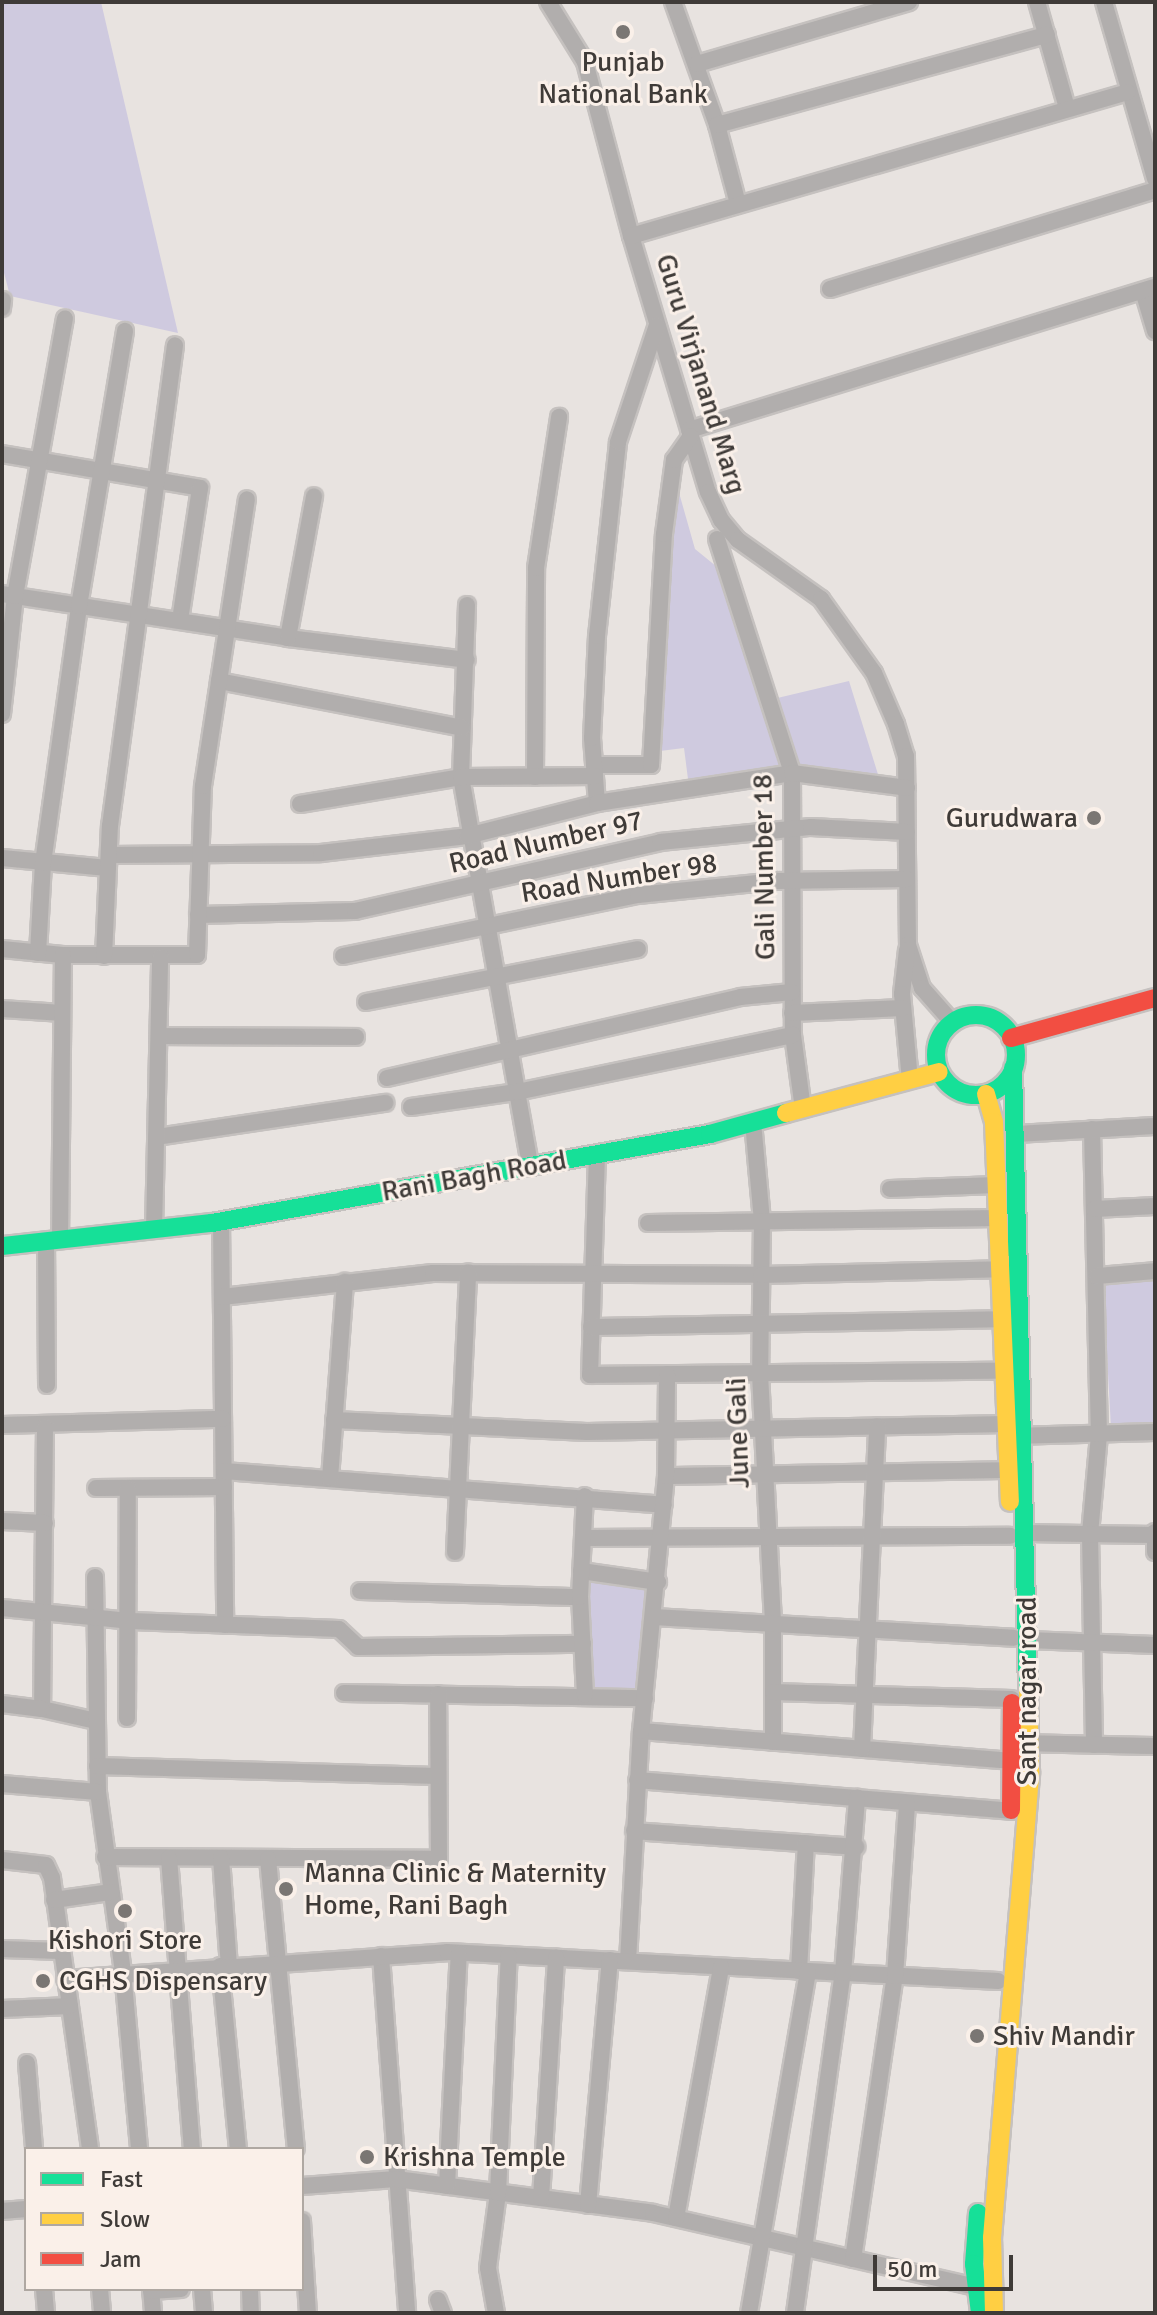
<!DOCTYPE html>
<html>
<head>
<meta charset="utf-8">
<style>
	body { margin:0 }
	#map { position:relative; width:1157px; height:2315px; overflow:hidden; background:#e8e3e0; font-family:Signika,sans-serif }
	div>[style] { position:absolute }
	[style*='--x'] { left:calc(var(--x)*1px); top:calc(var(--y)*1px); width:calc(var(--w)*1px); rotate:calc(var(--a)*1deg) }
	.green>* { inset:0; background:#cfcadf }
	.roads { filter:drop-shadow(2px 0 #c5c1bf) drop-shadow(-2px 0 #c5c1bf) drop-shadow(0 2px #c5c1bf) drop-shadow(0 -2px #c5c1bf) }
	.street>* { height:16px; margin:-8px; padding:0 8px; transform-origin:8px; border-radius:8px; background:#b1aead }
	.fast>* { height:18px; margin:-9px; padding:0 9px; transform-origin:9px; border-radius:9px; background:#16e098 }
	.fast>.ring { margin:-9px; padding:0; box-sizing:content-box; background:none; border:18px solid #16e098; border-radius:50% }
	.slow>* { height:18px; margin:-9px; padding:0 9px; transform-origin:9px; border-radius:9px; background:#ffcf43 }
	.jam>* { height:18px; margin:-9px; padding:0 9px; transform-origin:9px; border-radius:9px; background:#f24e42 }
	.dots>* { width:22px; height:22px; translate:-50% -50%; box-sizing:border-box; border:4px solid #faf0e9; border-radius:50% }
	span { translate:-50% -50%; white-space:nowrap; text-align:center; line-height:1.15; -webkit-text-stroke:6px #faf0e9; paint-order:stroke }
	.poi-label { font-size:28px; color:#3f3b38 }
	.right { translate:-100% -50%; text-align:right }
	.left { translate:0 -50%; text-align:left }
	.street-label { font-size:28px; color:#3f3b38 }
	.frame { position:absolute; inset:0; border:4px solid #3f3b38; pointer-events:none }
	.legend { position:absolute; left:24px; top:2147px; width:280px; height:144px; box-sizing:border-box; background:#faf0e9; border:2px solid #afa8a2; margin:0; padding:10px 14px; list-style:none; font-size:24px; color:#3f3b38 }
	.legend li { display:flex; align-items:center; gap:16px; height:40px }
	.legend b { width:40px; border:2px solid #afa8a2 }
	.scale { position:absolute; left:873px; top:2255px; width:140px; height:36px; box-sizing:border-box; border:4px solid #3f3b38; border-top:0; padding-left:10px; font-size:24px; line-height:28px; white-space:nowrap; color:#3f3b38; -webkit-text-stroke:6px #faf0e9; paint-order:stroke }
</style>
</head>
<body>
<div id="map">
	<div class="green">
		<i style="clip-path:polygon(2px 2px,101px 2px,178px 333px,10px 296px,2px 265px)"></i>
		<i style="clip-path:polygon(674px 475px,695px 549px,733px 580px,769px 700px,849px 681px,881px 784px,787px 773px,688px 779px,684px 748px,652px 752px)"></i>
		<i style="clip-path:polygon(1155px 1279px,1155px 1426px,1111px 1428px,1103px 1281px)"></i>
		<i style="clip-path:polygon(585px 1576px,654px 1585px,644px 1694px,587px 1691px)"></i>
	</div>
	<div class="roads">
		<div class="street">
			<i style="--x:548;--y:2;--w:70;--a:58.3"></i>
			<i style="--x:585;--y:62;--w:180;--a:75.2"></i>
			<i style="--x:631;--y:236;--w:267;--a:73.3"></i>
			<i style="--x:708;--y:492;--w:31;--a:65"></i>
			<i style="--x:721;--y:520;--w:26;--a:50"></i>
			<i style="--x:738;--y:540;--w:102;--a:35.4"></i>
			<i style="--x:821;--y:599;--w:91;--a:54.4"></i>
			<i style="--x:874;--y:673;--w:56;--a:66.7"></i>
			<i style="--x:896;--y:724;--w:34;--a:73"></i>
			<i style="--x:906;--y:756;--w:189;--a:89.4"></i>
			<i style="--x:908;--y:945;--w:45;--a:72"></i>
			<i style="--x:922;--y:988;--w:47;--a:48.5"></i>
			<i style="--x:673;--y:2;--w:131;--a:70.3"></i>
			<i style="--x:717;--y:125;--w:82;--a:75.1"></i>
			<i style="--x:1037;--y:2;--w:110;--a:74.2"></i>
			<i style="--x:1104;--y:2;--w:184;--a:73.9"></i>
			<i style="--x:697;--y:64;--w:221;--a:-16.3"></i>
			<i style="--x:717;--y:125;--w:342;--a:-15.3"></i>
			<i style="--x:631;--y:236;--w:517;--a:-16.16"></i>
			<i style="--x:830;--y:289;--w:340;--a:-16.9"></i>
			<i style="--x:1143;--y:291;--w:42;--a:73.3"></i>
			<i style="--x:2;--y:308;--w:8;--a:-83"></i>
			<i style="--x:689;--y:430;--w:487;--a:-17.1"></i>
			<i style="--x:2;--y:454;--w:201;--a:9.7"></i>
			<i style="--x:200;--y:488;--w:134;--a:98.6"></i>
			<i style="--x:717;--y:539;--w:246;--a:72.2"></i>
			<i style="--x:792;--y:773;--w:262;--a:89.8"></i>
			<i style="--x:793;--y:1035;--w:75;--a:82.3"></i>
			<i style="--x:2;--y:594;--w:289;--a:8.7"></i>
			<i style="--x:288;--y:638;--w:180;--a:7"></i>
			<i style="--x:467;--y:605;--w:172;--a:92"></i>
			<i style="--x:461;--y:777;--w:395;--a:79.9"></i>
			<i style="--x:288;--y:638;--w:144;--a:-79.6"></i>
			<i style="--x:219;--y:681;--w:248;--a:10.9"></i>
			<i style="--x:2;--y:714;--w:119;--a:-83.7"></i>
			<i style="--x:15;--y:596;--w:282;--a:-79.8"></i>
			<i style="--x:594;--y:765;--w:57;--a:0"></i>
			<i style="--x:651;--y:765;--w:231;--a:-86.8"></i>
			<i style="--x:664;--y:534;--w:75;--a:-82.3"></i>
			<i style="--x:674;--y:460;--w:29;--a:-55"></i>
			<i style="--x:535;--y:777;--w:209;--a:-89.7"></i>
			<i style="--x:536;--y:568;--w:153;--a:-81.3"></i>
			<i style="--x:597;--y:803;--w:65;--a:-94.4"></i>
			<i style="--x:592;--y:738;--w:102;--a:-87.2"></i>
			<i style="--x:597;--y:636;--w:195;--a:-83.8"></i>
			<i style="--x:618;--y:442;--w:123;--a:-71.6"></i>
			<i style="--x:300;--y:804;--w:163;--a:-9.5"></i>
			<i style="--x:461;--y:777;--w:134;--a:-0.4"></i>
			<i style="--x:109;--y:855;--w:212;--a:-0.5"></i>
			<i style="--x:321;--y:853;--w:147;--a:-6.6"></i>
			<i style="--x:467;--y:836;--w:134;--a:-14.2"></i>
			<i style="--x:597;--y:803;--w:197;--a:-8.7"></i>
			<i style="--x:792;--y:773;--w:116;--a:7.4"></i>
			<i style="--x:2;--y:858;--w:106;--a:5.4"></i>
			<i style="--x:198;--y:915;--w:157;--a:-1.5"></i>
			<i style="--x:355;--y:911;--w:313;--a:-12.7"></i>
			<i style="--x:660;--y:842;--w:152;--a:-5.7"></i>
			<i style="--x:811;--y:827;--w:96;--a:3"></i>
			<i style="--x:2;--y:949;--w:61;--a:5.6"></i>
			<i style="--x:63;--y:955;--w:134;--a:0"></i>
			<i style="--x:197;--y:955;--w:169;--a:-88"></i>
			<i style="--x:203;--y:786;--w:290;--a:-81.3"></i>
			<i style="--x:907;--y:950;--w:44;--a:96.5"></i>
			<i style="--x:902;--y:994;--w:86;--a:84.7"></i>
			<i style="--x:38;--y:953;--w:90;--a:-86.8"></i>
			<i style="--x:43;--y:863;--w:260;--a:-82"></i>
			<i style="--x:79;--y:606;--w:279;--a:-80.5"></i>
			<i style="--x:104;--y:956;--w:130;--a:-87.4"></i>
			<i style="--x:110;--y:826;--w:485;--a:-82.3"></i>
			<i style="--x:343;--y:956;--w:301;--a:-11.7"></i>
			<i style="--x:638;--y:895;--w:140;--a:-5.8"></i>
			<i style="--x:777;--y:881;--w:130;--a:-0.9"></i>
			<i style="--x:366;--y:1002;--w:277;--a:-11"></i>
			<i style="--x:2;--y:1009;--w:60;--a:3.8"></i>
			<i style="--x:792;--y:1013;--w:111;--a:-2.6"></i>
			<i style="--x:159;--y:1036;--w:197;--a:0.3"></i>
			<i style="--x:387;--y:1078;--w:362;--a:-12.9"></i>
			<i style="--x:740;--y:997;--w:52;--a:-5.5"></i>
			<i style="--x:411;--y:1107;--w:107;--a:-8.1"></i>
			<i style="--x:517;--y:1092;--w:282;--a:-11.7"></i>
			<i style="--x:753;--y:1122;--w:99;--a:84.8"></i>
			<i style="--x:762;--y:1221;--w:153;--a:90.7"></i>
			<i style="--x:760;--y:1374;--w:252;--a:87"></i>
			<i style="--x:773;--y:1626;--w:116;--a:90"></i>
			<i style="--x:1092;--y:1129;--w:306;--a:88.7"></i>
			<i style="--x:1099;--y:1435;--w:99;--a:95.2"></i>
			<i style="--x:1090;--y:1534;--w:211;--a:88.9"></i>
			<i style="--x:1016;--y:1134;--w:139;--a:-3.3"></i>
			<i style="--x:157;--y:1137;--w:231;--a:-8.5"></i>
			<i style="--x:597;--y:1154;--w:221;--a:91.8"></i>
			<i style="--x:590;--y:1375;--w:415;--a:-0.6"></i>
			<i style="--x:890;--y:1189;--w:106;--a:-2.2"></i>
			<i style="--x:1094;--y:1209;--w:61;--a:-2.8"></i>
			<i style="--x:221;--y:1221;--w:404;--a:89.4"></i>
			<i style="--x:648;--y:1223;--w:350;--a:-0.8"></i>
			<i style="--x:154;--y:1229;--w:272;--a:-88.7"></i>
			<i style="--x:60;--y:1240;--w:285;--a:-89.4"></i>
			<i style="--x:46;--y:1241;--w:144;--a:89.6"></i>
			<i style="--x:1097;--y:1276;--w:58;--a:-4.9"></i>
			<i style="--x:222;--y:1297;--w:212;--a:-6.5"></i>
			<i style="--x:433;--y:1273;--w:328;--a:0.3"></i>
			<i style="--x:761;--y:1275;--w:239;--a:-1.4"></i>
			<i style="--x:591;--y:1327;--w:412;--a:-1.1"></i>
			<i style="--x:334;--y:1420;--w:253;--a:2.7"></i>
			<i style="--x:587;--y:1432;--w:420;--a:-1.1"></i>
			<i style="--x:2;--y:1425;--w:221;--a:-1.6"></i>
			<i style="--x:45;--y:1427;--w:282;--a:90.6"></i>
			<i style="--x:42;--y:1709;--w:55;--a:12.5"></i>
			<i style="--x:1013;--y:1436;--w:142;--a:-1.6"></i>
			<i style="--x:224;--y:1471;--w:441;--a:4.4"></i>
			<i style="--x:666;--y:1476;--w:343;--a:-1"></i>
			<i style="--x:330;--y:1478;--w:197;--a:-85.6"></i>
			<i style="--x:96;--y:1488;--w:128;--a:-0.4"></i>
			<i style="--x:2;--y:1521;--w:43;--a:2.7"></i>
			<i style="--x:1155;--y:1532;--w:20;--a:90"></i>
			<i style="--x:1026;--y:1533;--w:129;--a:0.9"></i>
			<i style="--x:583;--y:1538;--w:427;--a:-0.3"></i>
			<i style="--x:455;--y:1552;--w:280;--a:-87.3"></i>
			<i style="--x:581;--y:1571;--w:78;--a:8.1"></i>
			<i style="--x:95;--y:1577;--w:215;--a:89.2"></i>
			<i style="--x:98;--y:1792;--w:182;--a:82.1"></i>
			<i style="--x:123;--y:1972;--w:178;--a:84.8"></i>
			<i style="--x:360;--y:1591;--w:220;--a:1.6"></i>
			<i style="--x:2;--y:1608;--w:130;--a:5.8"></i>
			<i style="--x:131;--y:1621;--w:208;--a:2.2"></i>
			<i style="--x:339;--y:1629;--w:26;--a:43"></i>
			<i style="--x:358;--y:1647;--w:225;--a:-0.8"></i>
			<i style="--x:654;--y:1617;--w:360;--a:3.3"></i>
			<i style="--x:1028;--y:1640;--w:127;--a:2.3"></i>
			<i style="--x:773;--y:1692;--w:239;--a:1.7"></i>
			<i style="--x:344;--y:1693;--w:301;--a:1"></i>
			<i style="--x:585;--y:1695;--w:98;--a:-92.9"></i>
			<i style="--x:580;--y:1597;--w:101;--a:-87.2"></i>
			<i style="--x:2;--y:1704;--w:40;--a:7.1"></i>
			<i style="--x:127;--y:1718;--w:230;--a:-89.8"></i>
			<i style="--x:641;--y:1731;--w:373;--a:4.6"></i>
			<i style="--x:1021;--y:1743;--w:134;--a:1.3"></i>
			<i style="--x:862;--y:1749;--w:323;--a:-87.3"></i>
			<i style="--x:97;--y:1766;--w:340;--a:1.7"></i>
			<i style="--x:637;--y:1780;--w:375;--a:4.7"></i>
			<i style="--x:2;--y:1784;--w:96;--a:4.8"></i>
			<i style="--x:634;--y:1831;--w:223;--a:4.1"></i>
			<i style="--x:105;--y:1857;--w:334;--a:0.3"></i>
			<i style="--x:439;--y:1859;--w:165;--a:-90.3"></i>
			<i style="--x:169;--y:1858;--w:292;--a:85.5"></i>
			<i style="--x:221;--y:1858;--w:108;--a:85.8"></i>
			<i style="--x:268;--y:1859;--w:291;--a:84.5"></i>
			<i style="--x:2;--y:1860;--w:44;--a:6.5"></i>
			<i style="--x:46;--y:1865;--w:14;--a:65"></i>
			<i style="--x:52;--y:1878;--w:274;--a:82"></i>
			<i style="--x:54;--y:1900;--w:58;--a:-8"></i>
			<i style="--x:2;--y:1949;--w:58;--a:2"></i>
			<i style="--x:381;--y:1956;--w:358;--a:85.8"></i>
			<i style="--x:628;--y:1961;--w:230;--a:-86.8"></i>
			<i style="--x:641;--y:1731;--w:256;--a:-84.4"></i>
			<i style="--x:666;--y:1476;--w:102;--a:-89.4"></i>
			<i style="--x:220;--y:1966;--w:184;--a:84.4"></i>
			<i style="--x:799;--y:1971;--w:128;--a:-86.9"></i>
			<i style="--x:65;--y:1979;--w:383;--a:-4"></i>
			<i style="--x:447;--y:1952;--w:552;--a:3.01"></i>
			<i style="--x:2;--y:2009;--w:68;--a:-2.5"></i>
			<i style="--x:27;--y:2063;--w:86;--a:85.3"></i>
			<i style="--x:302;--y:2186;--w:94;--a:-4.3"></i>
			<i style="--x:396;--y:2179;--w:259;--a:7.5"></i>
			<i style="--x:653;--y:2213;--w:332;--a:12.9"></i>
			<i style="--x:447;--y:2186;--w:233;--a:-87.1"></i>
			<i style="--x:541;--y:2198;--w:241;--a:-86.4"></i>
			<i style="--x:588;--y:2205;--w:246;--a:-84.9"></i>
			<i style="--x:2;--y:2211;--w:24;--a:-5"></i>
			<i style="--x:676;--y:2218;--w:255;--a:-79.8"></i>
			<i style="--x:302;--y:2221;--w:92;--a:86.3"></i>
			<i style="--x:853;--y:2259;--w:286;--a:-81.6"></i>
			<i style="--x:895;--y:1976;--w:173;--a:-86"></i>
			<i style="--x:44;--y:2289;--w:24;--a:85"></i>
			<i style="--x:100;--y:2289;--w:24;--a:85"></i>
			<i style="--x:151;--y:2289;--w:24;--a:85"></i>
			<i style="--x:202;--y:2289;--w:24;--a:85"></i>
			<i style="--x:250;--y:2289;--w:24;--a:88"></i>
			<i style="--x:151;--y:2291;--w:30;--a:-4"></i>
			<i style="--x:438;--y:2300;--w:14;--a:69"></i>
			<i style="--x:496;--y:2313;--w:46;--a:-100.1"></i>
			<i style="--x:488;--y:2268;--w:76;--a:-82.4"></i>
			<i style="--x:498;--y:2193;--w:238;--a:-87.4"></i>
			<i style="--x:749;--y:2313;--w:347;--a:-80.2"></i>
			<i style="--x:795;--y:2313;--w:343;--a:-82"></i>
			<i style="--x:843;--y:1973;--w:176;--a:-85.4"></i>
		</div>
		<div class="fast">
			<i class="ring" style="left:936px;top:1015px;width:62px;height:62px"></i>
			<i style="--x:1013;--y:1068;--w:623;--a:88.62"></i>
			<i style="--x:2;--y:1246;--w:211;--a:-6.3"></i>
			<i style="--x:212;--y:1223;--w:506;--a:-10.13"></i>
			<i style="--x:710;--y:1134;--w:79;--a:-15.4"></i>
			<i style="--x:978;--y:2213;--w:51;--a:94.5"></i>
			<i style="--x:974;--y:2264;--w:49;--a:83"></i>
		</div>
		<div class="slow">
			<i style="--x:986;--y:1094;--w:29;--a:74"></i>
			<i style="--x:994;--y:1122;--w:380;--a:87.6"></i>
			<i style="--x:786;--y:1113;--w:158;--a:-15"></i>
			<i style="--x:994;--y:2313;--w:75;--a:-91.5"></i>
			<i style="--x:992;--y:2238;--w:468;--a:-85.3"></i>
			<i style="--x:1030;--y:1772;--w:81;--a:-91.4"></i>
		</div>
		<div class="jam">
			<i style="--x:1011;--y:1038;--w:149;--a:-15.5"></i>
			<i style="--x:1011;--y:1810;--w:107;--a:-89.5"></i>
		</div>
	</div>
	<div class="dots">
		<i style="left:623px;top:32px;background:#7a7673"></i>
		<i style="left:1094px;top:818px;background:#7a7673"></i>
		<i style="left:286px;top:1889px;background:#7a7673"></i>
		<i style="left:125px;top:1911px;background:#7a7673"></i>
		<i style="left:43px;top:1981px;background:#7a7673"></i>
		<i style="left:977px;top:2036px;background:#7a7673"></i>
		<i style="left:367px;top:2157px;background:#7a7673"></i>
	</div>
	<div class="poi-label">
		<span style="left:623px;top:78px">Punjab<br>National Bank</span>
		<span class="right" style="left:1078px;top:818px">Gurudwara</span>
		<span class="left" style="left:304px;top:1889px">Manna Clinic &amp; Maternity<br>Home, Rani Bagh</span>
		<span style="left:125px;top:1940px">Kishori Store</span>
		<span class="left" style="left:59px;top:1981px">CGHS Dispensary</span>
		<span class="left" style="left:993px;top:2036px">Shiv Mandir</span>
		<span class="left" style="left:383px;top:2157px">Krishna Temple</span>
	</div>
	<div class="street-label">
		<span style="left:701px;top:374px;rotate:73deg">Guru Virjanand Marg</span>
		<span style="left:546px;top:842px;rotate:-13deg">Road Number 97</span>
		<span style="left:764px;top:867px;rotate:-91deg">Gali Number 18</span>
		<span style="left:619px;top:878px;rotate:-9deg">Road Number 98</span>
		<span style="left:474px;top:1176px;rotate:-10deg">Rani Bagh Road</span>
		<span style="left:738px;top:1433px;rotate:-92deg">June Gali</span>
		<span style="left:1027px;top:1691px;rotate:-90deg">Sant nagar road</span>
	</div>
	<div class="frame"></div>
	<ul class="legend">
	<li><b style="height:10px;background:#16e098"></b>Fast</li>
	<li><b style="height:10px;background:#ffcf43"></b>Slow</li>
	<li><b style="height:10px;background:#f24e42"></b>Jam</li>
	</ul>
	<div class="scale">50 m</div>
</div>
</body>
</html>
